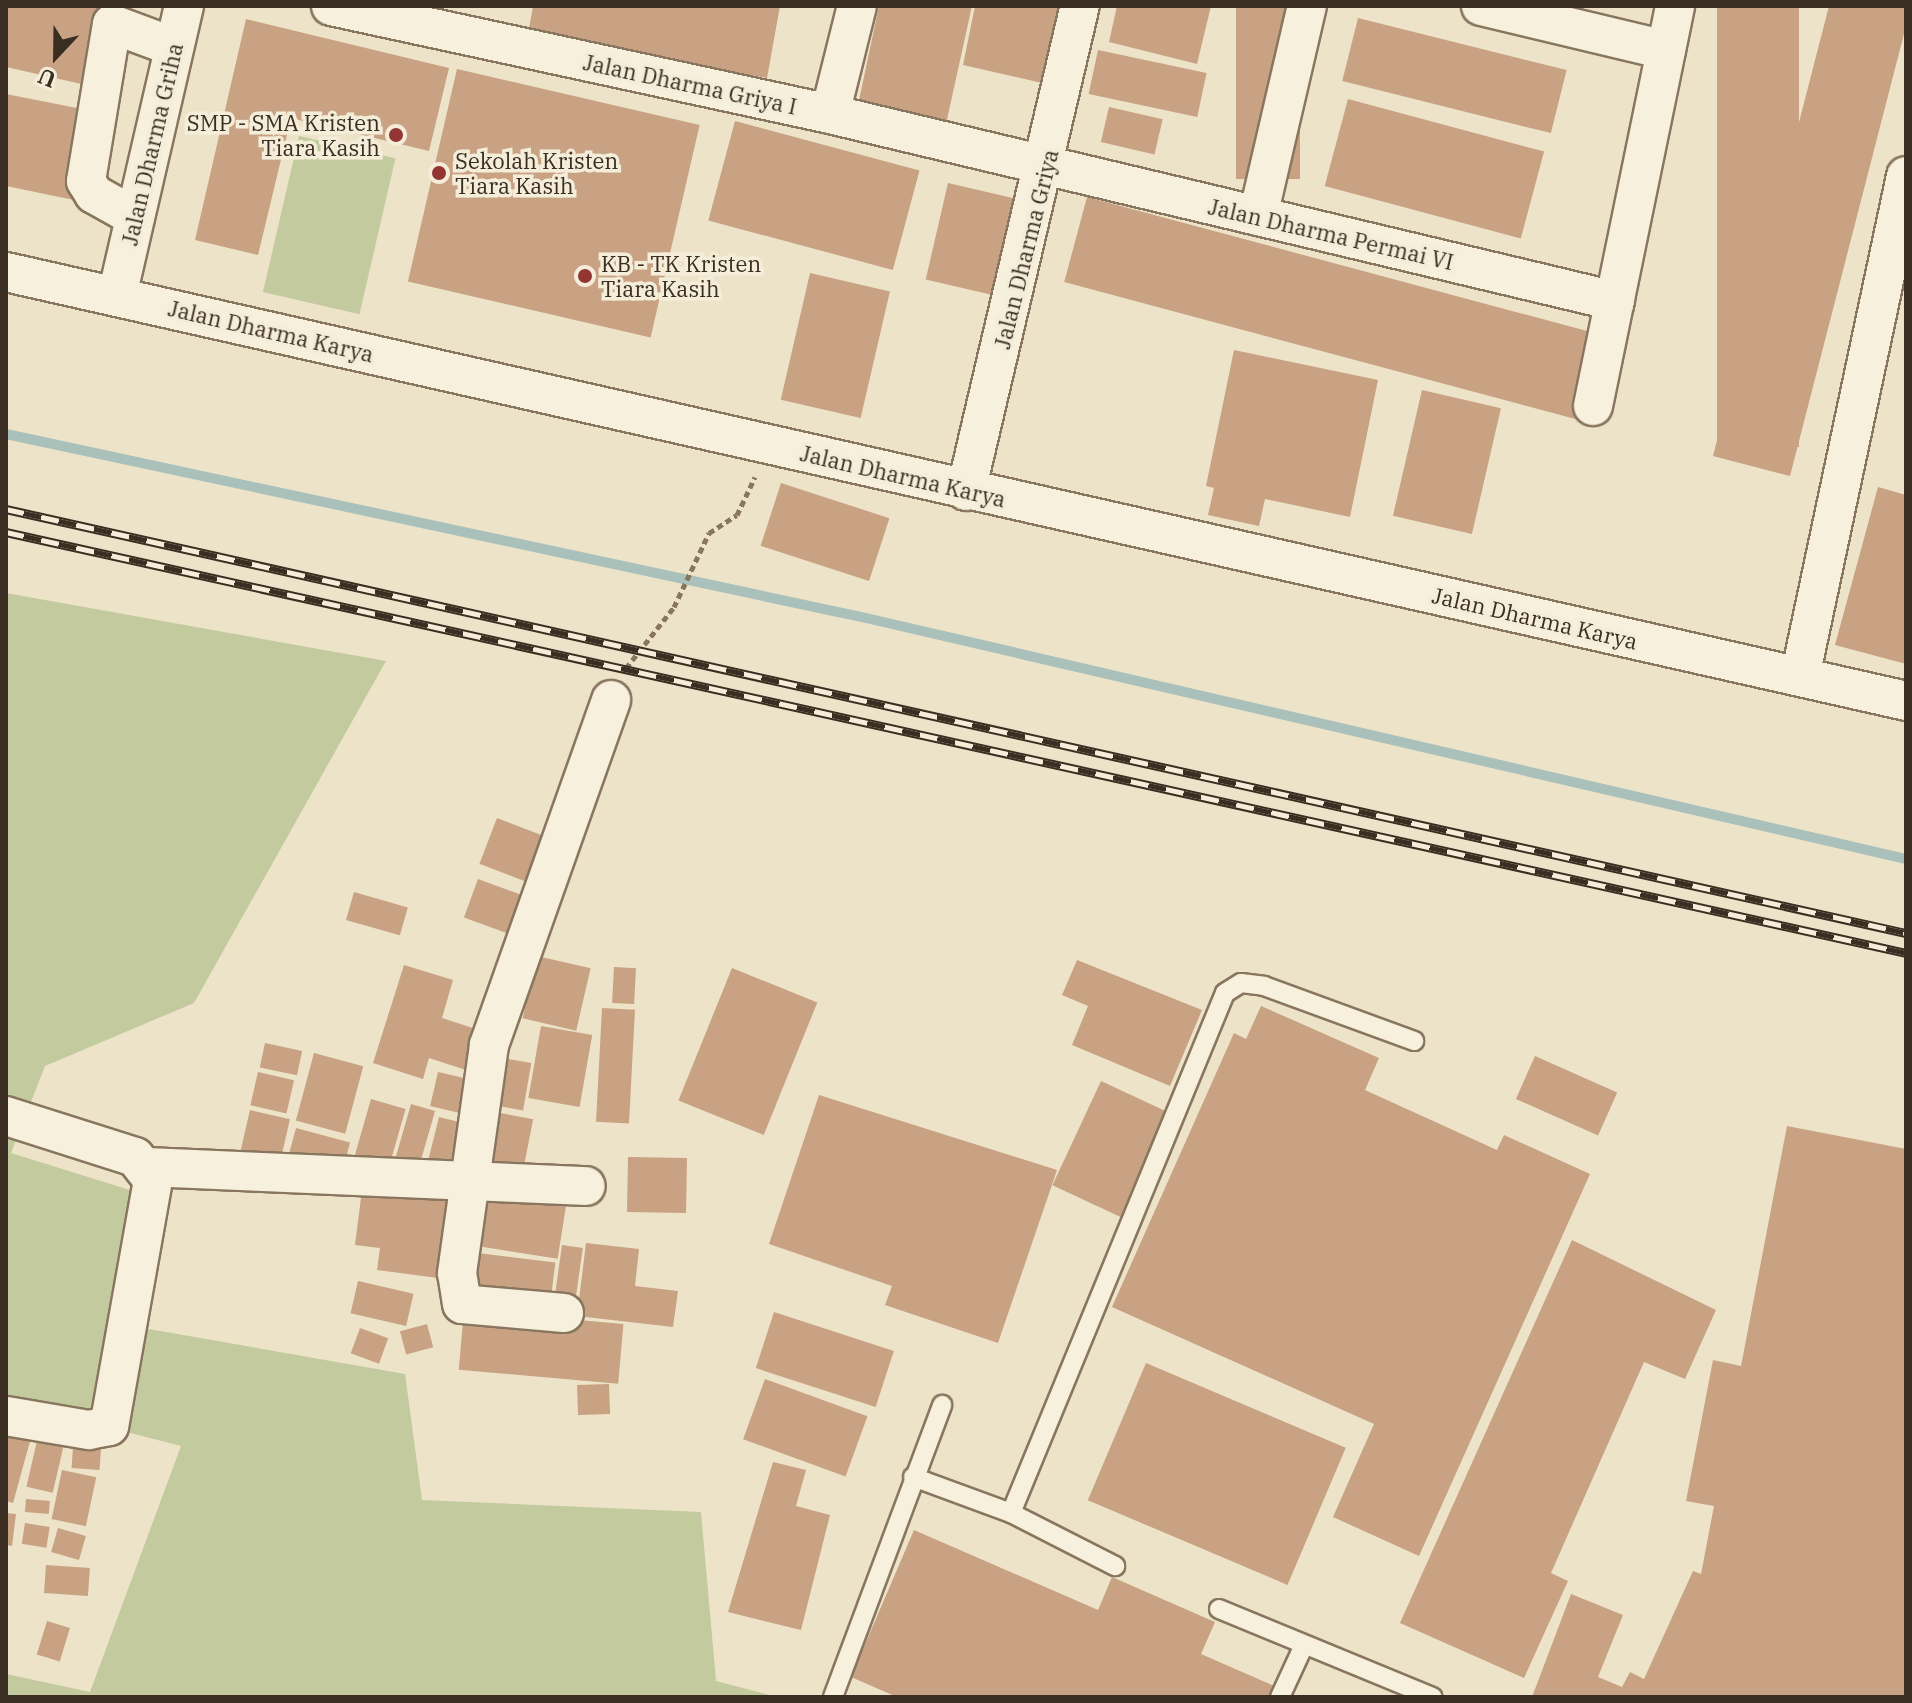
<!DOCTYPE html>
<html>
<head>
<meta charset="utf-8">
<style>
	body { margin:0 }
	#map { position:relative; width:1912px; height:1703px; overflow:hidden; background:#ece3c9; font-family:"IBM Plex Serif",serif }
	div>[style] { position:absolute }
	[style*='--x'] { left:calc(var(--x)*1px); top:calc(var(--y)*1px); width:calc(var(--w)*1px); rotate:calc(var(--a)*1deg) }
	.green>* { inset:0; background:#c3ca9e; transform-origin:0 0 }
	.stream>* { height:10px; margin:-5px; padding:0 5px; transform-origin:5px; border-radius:5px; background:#aac1bb }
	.building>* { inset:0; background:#c8a282; transform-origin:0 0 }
	.path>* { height:5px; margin-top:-2.5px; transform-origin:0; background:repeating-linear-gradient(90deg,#88765f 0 6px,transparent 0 10px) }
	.roads { filter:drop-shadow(2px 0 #88765f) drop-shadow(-2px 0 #88765f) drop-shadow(0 2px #88765f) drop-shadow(0 -2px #88765f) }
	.service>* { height:18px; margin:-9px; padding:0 9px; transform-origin:9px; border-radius:9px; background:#f7f0dc }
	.minor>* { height:38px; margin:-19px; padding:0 19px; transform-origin:19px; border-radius:19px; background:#f7f0dc }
	.rail>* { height:9px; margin-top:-4.5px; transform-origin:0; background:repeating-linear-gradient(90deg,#f4edd9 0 18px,#392e21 0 36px); box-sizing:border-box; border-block:2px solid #392e21 }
	.dots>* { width:22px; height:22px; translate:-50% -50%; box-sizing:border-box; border:4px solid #f4edd9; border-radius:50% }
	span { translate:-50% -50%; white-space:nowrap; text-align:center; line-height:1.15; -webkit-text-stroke:7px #f4edd9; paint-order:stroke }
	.street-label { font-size:22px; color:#392e21 }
	.poi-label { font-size:22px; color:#392e21 }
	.right { translate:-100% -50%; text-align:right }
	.left { translate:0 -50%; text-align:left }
	.frame { position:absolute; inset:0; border:8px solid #392e21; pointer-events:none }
	.north { position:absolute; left:16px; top:16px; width:80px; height:80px; -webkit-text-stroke:6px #f4edd9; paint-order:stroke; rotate:202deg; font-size:22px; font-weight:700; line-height:32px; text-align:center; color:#392e21 }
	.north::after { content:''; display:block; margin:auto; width:28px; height:36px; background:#392e21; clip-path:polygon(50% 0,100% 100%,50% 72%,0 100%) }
</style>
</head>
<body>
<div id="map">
	<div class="green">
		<i style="left:299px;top:136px;width:99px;height:160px;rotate:13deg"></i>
		<i style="clip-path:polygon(6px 593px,386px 661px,194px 1003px,45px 1066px,11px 1153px,133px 1191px,109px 1322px,405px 1374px,422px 1500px,701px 1512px,716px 1681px,777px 1697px,6px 1697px,6px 1674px,90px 1692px,181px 1446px,6px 1401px)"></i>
	</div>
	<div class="stream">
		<i style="--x:6;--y:434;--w:879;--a:12.08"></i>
		<i style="--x:866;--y:618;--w:1068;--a:13.05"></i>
	</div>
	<div class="building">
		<i style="clip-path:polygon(7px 6px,103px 6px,86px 85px,6px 67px)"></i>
		<i style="clip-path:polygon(533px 6px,780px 6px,767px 78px,528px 35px)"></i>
		<i style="clip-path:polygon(879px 6px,972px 6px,946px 124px,858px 105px)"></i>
		<i style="clip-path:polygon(975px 6px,1068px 6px,1051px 85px,963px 65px)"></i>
		<i style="clip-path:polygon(1117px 6px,1211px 6px,1197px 64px,1109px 42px)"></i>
		<i style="left:1236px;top:6px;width:64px;height:173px"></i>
		<i style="left:1717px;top:6px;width:82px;height:441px"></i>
		<i style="clip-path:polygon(1829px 6px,1906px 6px,1906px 26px,1790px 476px,1713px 456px)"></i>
		<i style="left:1358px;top:18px;width:215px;height:65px;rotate:14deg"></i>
		<i style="clip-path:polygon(246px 19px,449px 68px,429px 151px,291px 118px,258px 255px,195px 240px)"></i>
		<i style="left:1098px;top:50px;width:111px;height:45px;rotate:12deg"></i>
		<i style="left:457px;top:69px;width:249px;height:218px;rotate:13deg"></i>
		<i style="clip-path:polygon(6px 94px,92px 111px,74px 200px,6px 186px)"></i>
		<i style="left:1348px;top:99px;width:203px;height:90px;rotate:15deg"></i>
		<i style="left:1109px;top:107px;width:55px;height:36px;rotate:13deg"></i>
		<i style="left:735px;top:121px;width:191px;height:103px;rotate:15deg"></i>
		<i style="left:948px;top:183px;width:72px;height:99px;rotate:13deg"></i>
		<i style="left:1087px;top:197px;width:531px;height:88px;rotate:15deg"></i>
		<i style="left:810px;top:273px;width:82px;height:130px;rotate:13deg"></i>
		<i style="clip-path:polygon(1234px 350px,1378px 380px,1350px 517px,1265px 499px,1259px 526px,1208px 515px,1214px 488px,1206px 486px)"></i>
		<i style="left:1422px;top:390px;width:81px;height:129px;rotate:13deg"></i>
		<i style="left:781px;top:483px;width:114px;height:66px;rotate:18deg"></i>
		<i style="clip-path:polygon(1878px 487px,1906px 495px,1906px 664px,1835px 645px)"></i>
		<i style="left:497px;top:818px;width:55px;height:49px;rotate:21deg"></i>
		<i style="left:478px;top:879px;width:65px;height:41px;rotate:20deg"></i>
		<i style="left:354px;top:892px;width:56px;height:29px;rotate:16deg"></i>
		<i style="left:537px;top:956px;width:55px;height:64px;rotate:13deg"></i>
		<i style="clip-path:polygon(1077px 960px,1202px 1010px,1170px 1086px,1072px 1045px,1088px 1006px,1062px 995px)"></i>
		<i style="clip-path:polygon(404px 965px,453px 980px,442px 1018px,479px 1030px,466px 1070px,429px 1058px,423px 1079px,373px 1063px)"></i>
		<i style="left:614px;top:967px;width:22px;height:36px;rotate:3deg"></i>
		<i style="left:732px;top:968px;width:92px;height:143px;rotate:22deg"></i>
		<i style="clip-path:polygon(1261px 1006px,1379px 1058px,1365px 1090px,1497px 1150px,1504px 1135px,1590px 1174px,1419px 1556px,1333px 1517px,1374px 1424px,1112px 1307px,1234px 1033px,1246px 1039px)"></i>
		<i style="left:602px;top:1008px;width:33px;height:114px;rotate:3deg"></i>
		<i style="left:541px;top:1026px;width:52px;height:73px;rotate:10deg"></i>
		<i style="left:265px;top:1043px;width:38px;height:25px;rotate:12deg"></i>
		<i style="left:314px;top:1053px;width:51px;height:70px;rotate:15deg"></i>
		<i style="left:491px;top:1056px;width:41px;height:48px;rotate:10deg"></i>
		<i style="left:1535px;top:1056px;width:90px;height:47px;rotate:24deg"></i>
		<i style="left:258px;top:1072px;width:37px;height:34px;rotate:13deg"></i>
		<i style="left:438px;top:1072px;width:39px;height:35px;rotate:13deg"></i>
		<i style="left:1101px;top:1081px;width:77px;height:115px;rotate:25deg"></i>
		<i style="clip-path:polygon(819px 1095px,1057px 1170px,998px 1343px,885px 1305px,892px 1286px,769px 1244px)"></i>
		<i style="left:371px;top:1099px;width:36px;height:70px;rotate:16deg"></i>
		<i style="left:411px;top:1104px;width:25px;height:70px;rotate:16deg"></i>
		<i style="left:250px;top:1110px;width:41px;height:52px;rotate:13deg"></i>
		<i style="left:485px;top:1110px;width:49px;height:63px;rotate:11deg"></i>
		<i style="left:439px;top:1117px;width:30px;height:57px;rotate:14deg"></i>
		<i style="clip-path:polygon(1787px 1126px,1906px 1149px,1906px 1697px,1532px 1697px,1571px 1594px,1623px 1615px,1598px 1677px,1622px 1687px,1630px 1672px,1644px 1679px,1693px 1571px,1701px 1574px,1714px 1506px,1686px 1501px,1713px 1360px,1741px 1366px)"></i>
		<i style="left:296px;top:1128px;width:56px;height:30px;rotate:15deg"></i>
		<i style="left:628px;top:1157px;width:59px;height:55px;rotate:1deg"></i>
		<i style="left:475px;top:1186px;width:93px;height:59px;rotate:9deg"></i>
		<i style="clip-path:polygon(362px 1190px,448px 1199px,438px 1278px,377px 1270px,380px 1248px,355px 1245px)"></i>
		<i style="clip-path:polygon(1572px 1240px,1716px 1310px,1685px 1379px,1644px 1362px,1551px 1573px,1568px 1581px,1524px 1678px,1400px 1623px)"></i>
		<i style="clip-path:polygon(586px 1243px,639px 1249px,635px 1286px,678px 1291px,673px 1327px,577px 1316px)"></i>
		<i style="left:562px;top:1245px;width:21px;height:64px;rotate:8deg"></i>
		<i style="left:470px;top:1252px;width:86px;height:46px;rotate:7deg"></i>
		<i style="left:358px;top:1281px;width:57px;height:33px;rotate:13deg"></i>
		<i style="left:464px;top:1310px;width:160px;height:60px;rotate:5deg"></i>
		<i style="left:774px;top:1312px;width:126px;height:59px;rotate:18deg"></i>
		<i style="left:427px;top:1324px;width:24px;height:28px;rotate:75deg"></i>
		<i style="left:360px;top:1328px;width:30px;height:27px;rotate:20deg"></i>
		<i style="left:1146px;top:1363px;width:217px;height:149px;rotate:23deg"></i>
		<i style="left:765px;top:1379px;width:109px;height:64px;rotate:20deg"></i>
		<i style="left:609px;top:1384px;width:30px;height:32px;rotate:88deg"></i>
		<i style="clip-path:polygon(6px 1427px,32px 1434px,13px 1503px,6px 1501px)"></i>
		<i style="left:37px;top:1441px;width:27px;height:47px;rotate:13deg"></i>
		<i style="left:73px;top:1447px;width:28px;height:21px;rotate:4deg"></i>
		<i style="clip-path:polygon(773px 1462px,806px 1470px,796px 1506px,830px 1515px,801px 1630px,728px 1612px)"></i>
		<i style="left:62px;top:1470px;width:35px;height:50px;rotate:12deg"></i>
		<i style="left:26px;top:1499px;width:24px;height:13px;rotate:5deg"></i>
		<i style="clip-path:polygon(6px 1513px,16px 1514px,12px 1546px,6px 1545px)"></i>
		<i style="left:25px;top:1523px;width:25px;height:21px;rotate:9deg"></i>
		<i style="left:58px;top:1528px;width:29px;height:25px;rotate:16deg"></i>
		<i style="clip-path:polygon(914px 1530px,1098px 1610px,1112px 1577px,1215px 1622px,1201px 1654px,1274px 1686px,1269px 1697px,897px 1697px,851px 1677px)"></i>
		<i style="left:46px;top:1565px;width:44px;height:28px;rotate:4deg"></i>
		<i style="left:47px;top:1621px;width:24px;height:35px;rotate:17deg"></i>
	</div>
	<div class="path">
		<i style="--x:626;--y:668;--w:78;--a:-51.8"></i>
		<i style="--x:674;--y:607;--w:82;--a:-64.7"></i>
		<i style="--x:709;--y:533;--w:33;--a:-33"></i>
		<i style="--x:737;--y:515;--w:42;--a:-64.7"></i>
	</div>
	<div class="roads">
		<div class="service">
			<i style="--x:913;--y:1477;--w:104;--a:20.2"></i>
			<i style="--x:1011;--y:1513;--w:562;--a:-67.63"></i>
			<i style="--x:1225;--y:993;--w:19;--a:-32"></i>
			<i style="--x:1241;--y:983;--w:23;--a:7"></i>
			<i style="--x:1264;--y:986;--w:160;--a:20.1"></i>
			<i style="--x:1011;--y:1513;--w:117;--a:27"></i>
			<i style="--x:1219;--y:1609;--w:231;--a:22.4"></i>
			<i style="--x:833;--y:1697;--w:312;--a:-69.5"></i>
			<i style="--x:1280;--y:1697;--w:57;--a:-65.2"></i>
		</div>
		<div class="minor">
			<i style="--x:331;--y:6;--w:511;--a:12.21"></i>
			<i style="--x:830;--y:114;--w:807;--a:13.4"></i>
			<i style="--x:1481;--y:6;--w:190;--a:13.4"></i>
			<i style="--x:830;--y:114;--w:111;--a:-76"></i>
			<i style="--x:1258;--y:216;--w:216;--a:-76.9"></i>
			<i style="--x:135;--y:217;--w:47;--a:-150.7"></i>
			<i style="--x:94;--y:194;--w:15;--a:-122"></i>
			<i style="--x:86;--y:181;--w:159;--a:-80.6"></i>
			<i style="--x:112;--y:24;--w:66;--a:20.4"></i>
			<i style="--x:6;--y:272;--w:1948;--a:12.72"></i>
			<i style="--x:117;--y:296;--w:298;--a:-77"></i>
			<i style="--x:1593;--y:406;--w:408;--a:-78.4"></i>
			<i style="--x:966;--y:491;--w:498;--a:-76.8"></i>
			<i style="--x:1800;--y:677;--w:512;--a:-78.05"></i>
			<i style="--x:6;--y:1116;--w:135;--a:17.6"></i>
			<i style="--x:135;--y:1157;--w:29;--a:52"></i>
			<i style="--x:153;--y:1180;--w:250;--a:100.1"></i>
			<i style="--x:109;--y:1426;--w:20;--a:169"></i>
			<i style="--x:89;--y:1430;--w:84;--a:-170.4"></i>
			<i style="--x:149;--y:1167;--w:437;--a:2.5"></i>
			<i style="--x:564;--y:1313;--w:102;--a:-175"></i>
			<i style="--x:462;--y:1304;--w:31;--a:-99"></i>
			<i style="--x:457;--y:1273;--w:230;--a:-82"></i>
			<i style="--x:489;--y:1045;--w:366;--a:-70.5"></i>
		</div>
	</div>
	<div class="rail">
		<i style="--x:6;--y:509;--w:1947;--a:12.58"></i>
		<i style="--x:6;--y:532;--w:1946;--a:12.49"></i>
	</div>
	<div class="dots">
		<i style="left:396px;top:135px;background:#933632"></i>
		<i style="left:439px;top:173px;background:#933632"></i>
		<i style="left:585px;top:276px;background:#933632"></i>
	</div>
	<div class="street-label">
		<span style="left:690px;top:84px;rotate:12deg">Jalan Dharma Griya I</span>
		<span style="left:152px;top:144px;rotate:-77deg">Jalan Dharma Griha</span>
		<span style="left:1331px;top:234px;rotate:13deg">Jalan Dharma Permai VI</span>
		<span style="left:1026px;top:249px;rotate:-76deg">Jalan Dharma Griya</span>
		<span style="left:271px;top:331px;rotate:13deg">Jalan Dharma Karya</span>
		<span style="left:903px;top:476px;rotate:13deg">Jalan Dharma Karya</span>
		<span style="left:1535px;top:618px;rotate:13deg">Jalan Dharma Karya</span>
	</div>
	<div class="poi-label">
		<span class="right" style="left:380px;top:135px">SMP - SMA Kristen<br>Tiara Kasih</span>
		<span class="left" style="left:455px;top:173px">Sekolah Kristen<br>Tiara Kasih</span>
		<span class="left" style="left:601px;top:276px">KB - TK Kristen<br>Tiara Kasih</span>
	</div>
	<div class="frame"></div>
	<div class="north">U</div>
</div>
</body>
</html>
